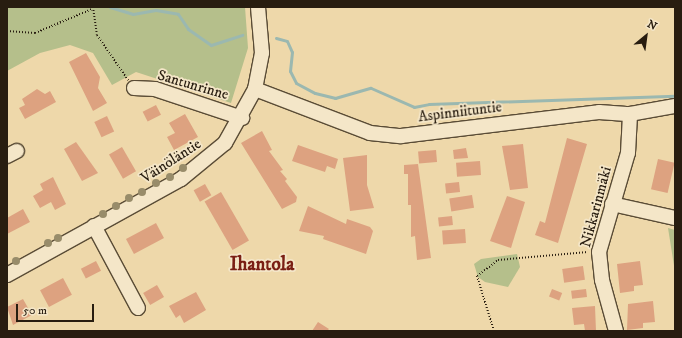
<!DOCTYPE html>
<html>
<head>
<meta charset="utf-8">
<style>
	body { margin:0 }
	#map { position:relative; width:682px; height:338px; overflow:hidden; background:#eed8aa; font-family:"IM FELL DW Pica",serif }
	div>[style] { position:absolute }
	[style*='--x'] { left:calc(var(--x)*1px); top:calc(var(--y)*1px); width:calc(var(--w)*1px); rotate:calc(var(--a)*1deg) }
	.green>* { inset:0; background:#b5bf8b }
	.stream>* { height:3px; margin:-1.5px; padding:0 1.5px; transform-origin:1.5px; border-radius:1.5px; background:#9bb8b0 }
	.building>* { inset:0; background:#dda280; transform-origin:0 0 }
	.path>* { height:2px; margin-top:-1px; transform-origin:0; background:repeating-linear-gradient(90deg,#281d10 0 1px,transparent 0 3px) }
	.roads { filter:drop-shadow(1px 0 #5a4c36) drop-shadow(-1px 0 #5a4c36) drop-shadow(0 1px #5a4c36) drop-shadow(0 -1px #5a4c36) }
	.minor>* { height:14px; margin:-7px; padding:0 7px; transform-origin:7px; border-radius:7px; background:#f4e6c8 }
	.trees>* { width:8px; height:8px; margin:-4px; border-radius:50%; background:#988c6a }
	span { translate:-50% -50%; white-space:nowrap; text-align:center; line-height:1.15; -webkit-text-stroke:3.5px #f4e6c8; paint-order:stroke }
	.street-label { font-size:15px; color:#281d10 }
	.district-label { font-size:19px; color:#7a1f14; font-weight:700 }
	.frame { position:absolute; inset:0; border:8px solid #281d10; pointer-events:none }
	.north { position:absolute; left:626px; top:16px; width:40px; height:40px; -webkit-text-stroke:3px #f4e6c8; paint-order:stroke; rotate:29deg; font-size:11px; font-weight:700; line-height:16px; text-align:center; color:#281d10 }
	.north::after { content:''; display:block; margin:auto; width:14px; height:18px; background:#281d10; clip-path:polygon(50% 0,100% 100%,50% 72%,0 100%) }
	.scale { position:absolute; left:16px; top:304px; width:78px; height:18px; box-sizing:border-box; border:2px solid #281d10; border-top:0; padding-left:5px; font-size:12px; line-height:14px; white-space:nowrap; color:#281d10; -webkit-text-stroke:3px #f4e6c8; paint-order:stroke }
</style>
</head>
<body>
<div id="map">
	<div class="green">
		<i style="clip-path:polygon(7px 7px,245px 7px,248px 48px,231px 103px,136px 72px,112px 85px,93px 53px,70px 45px,40px 53px,7px 71px)"></i>
		<i style="clip-path:polygon(668px 228px,675px 230px,675px 272px)"></i>
		<i style="clip-path:polygon(517px 254px,520px 267px,508px 287px,485px 282px,478px 277px,474px 264px,481px 259px)"></i>
	</div>
	<div class="stream">
		<i style="--x:110;--y:7;--w:24;--a:17"></i>
		<i style="--x:133;--y:14;--w:23;--a:-10"></i>
		<i style="--x:156;--y:10;--w:22;--a:10"></i>
		<i style="--x:178;--y:14;--w:18;--a:56"></i>
		<i style="--x:188;--y:29;--w:28;--a:35"></i>
		<i style="--x:211;--y:45;--w:33;--a:-18"></i>
		<i style="--x:276;--y:38;--w:11;--a:15"></i>
		<i style="--x:287;--y:41;--w:12;--a:66"></i>
		<i style="--x:292;--y:52;--w:19;--a:96"></i>
		<i style="--x:290;--y:71;--w:13;--a:63"></i>
		<i style="--x:296;--y:83;--w:21;--a:28"></i>
		<i style="--x:315;--y:93;--w:21;--a:14"></i>
		<i style="--x:335;--y:98;--w:37;--a:-16"></i>
		<i style="--x:371;--y:88;--w:47;--a:23.8"></i>
		<i style="--x:414;--y:107;--w:15;--a:-11"></i>
		<i style="--x:429;--y:104;--w:246;--a:-1.9"></i>
	</div>
	<div class="building">
		<i style="clip-path:polygon(86px 53px,100px 77px,98px 88px,107px 103px,93px 111px,69px 62px)"></i>
		<i style="clip-path:polygon(37px 89px,45px 94px,50px 91px,56px 102px,25px 119px,19px 108px,25px 105px,22px 99px)"></i>
		<i style="left:156px;top:105px;width:11px;height:15px;rotate:63deg"></i>
		<i style="clip-path:polygon(185px 114px,198px 137px,174px 150px,167px 137px,175px 133px,169px 123px)"></i>
		<i style="left:107px;top:116px;width:17px;height:14px;rotate:65deg"></i>
		<i style="clip-path:polygon(262px 131px,272px 150px,269px 151px,283px 170px,280px 171px,287px 179px,285px 181px,297px 197px,296px 202px,282px 209px,241px 143px)"></i>
		<i style="clip-path:polygon(567px 138px,587px 144px,558px 243px,535px 235px,540px 221px,545px 223px)"></i>
		<i style="clip-path:polygon(76px 142px,98px 173px,82px 181px,64px 149px)"></i>
		<i style="clip-path:polygon(523px 144px,528px 188px,510px 190px,502px 146px)"></i>
		<i style="clip-path:polygon(298px 145px,338px 159px,335px 169px,327px 166px,325px 172px,292px 161px)"></i>
		<i style="left:122px;top:147px;width:28px;height:15px;rotate:60deg"></i>
		<i style="clip-path:polygon(466px 148px,468px 158px,454px 159px,453px 150px)"></i>
		<i style="left:436px;top:150px;width:12px;height:18px;rotate:85deg"></i>
		<i style="clip-path:polygon(367px 155px,367px 185px,374px 208px,350px 211px,343px 158px)"></i>
		<i style="left:658px;top:159px;width:17px;height:31px;rotate:13deg"></i>
		<i style="left:480px;top:161px;width:14px;height:24px;rotate:86deg"></i>
		<i style="clip-path:polygon(418px 164px,431px 258px,417px 260px,415px 236px,411px 237px,411px 205px,408px 205px,408px 174px,404px 174px,404px 165px)"></i>
		<i style="clip-path:polygon(53px 177px,66px 204px,55px 210px,51px 202px,40px 208px,33px 196px,43px 190px,40px 184px)"></i>
		<i style="left:459px;top:182px;width:10px;height:14px;rotate:84deg"></i>
		<i style="left:205px;top:184px;width:13px;height:13px;rotate:61deg"></i>
		<i style="left:221px;top:192px;width:56px;height:19px;rotate:60deg"></i>
		<i style="left:472px;top:195px;width:13px;height:23px;rotate:81deg"></i>
		<i style="clip-path:polygon(507px 196px,525px 202px,511px 248px,490px 241px)"></i>
		<i style="clip-path:polygon(308px 206px,346px 224px,347px 219px,370px 227px,373px 231px,366px 254px,323px 239px,324px 236px,299px 231px)"></i>
		<i style="clip-path:polygon(23px 209px,30px 222px,7px 234px,7px 218px)"></i>
		<i style="left:452px;top:216px;width:9px;height:14px;rotate:84deg"></i>
		<i style="left:156px;top:223px;width:17px;height:34px;rotate:62deg"></i>
		<i style="left:465px;top:229px;width:14px;height:23px;rotate:86deg"></i>
		<i style="left:96px;top:261px;width:11px;height:17px;rotate:63deg"></i>
		<i style="clip-path:polygon(640px 261px,643px 285px,634px 286px,634px 291px,620px 293px,617px 264px)"></i>
		<i style="left:583px;top:266px;width:14px;height:21px;rotate:82deg"></i>
		<i style="left:63px;top:278px;width:19px;height:26px;rotate:62deg"></i>
		<i style="left:157px;top:285px;width:14px;height:16px;rotate:60deg"></i>
		<i style="left:552px;top:289px;width:11px;height:8px;rotate:22deg"></i>
		<i style="left:586px;top:289px;width:8px;height:15px;rotate:83deg"></i>
		<i style="clip-path:polygon(196px 292px,206px 310px,184px 323px,180px 315px,176px 318px,169px 306px)"></i>
		<i style="clip-path:polygon(23px 299px,32px 315px,13px 325px,7px 307px)"></i>
		<i style="clip-path:polygon(653px 301px,655px 322px,643px 323px,643px 328px,627px 330px,628px 304px)"></i>
		<i style="clip-path:polygon(595px 306px,596px 331px,585px 331px,584px 324px,574px 325px,572px 308px)"></i>
		<i style="clip-path:polygon(318px 322px,329px 329px,327px 331px,312px 331px)"></i>
	</div>
	<div class="path">
		<i style="--x:93;--y:7;--w:28;--a:82"></i>
		<i style="--x:97;--y:35;--w:55;--a:55.4"></i>
		<i style="--x:7;--y:31;--w:28;--a:4"></i>
		<i style="--x:35;--y:33;--w:62;--a:-22.8"></i>
		<i style="--x:494;--y:331;--w:58;--a:-107.2"></i>
		<i style="--x:477;--y:276;--w:26;--a:-37"></i>
		<i style="--x:498;--y:260;--w:90;--a:-5.1"></i>
	</div>
	<div class="roads">
		<div class="minor">
			<i style="--x:134;--y:88;--w:21;--a:3"></i>
			<i style="--x:155;--y:89;--w:92;--a:18.4"></i>
			<i style="--x:255;--y:89;--w:123;--a:20.9"></i>
			<i style="--x:370;--y:133;--w:31;--a:6"></i>
			<i style="--x:401;--y:136;--w:199;--a:-6.9"></i>
			<i style="--x:599;--y:112;--w:31;--a:4"></i>
			<i style="--x:630;--y:114;--w:46;--a:-10.1"></i>
			<i style="--x:7;--y:156;--w:11;--a:-27"></i>
			<i style="--x:612;--y:204;--w:65;--a:12.5"></i>
			<i style="--x:94;--y:226;--w:93;--a:61.8"></i>
			<i style="--x:7;--y:275;--w:199;--a:-28.9"></i>
			<i style="--x:181;--y:179;--w:57;--a:-39.3"></i>
			<i style="--x:225;--y:143;--w:62;--a:-60.9"></i>
			<i style="--x:255;--y:89;--w:37;--a:-79"></i>
			<i style="--x:262;--y:53;--w:46;--a:-95"></i>
			<i style="--x:616;--y:331;--w:53;--a:-105.4"></i>
			<i style="--x:602;--y:280;--w:28;--a:-96"></i>
			<i style="--x:599;--y:252;--w:103;--a:-73.7"></i>
			<i style="--x:628;--y:153;--w:39;--a:-87"></i>
		</div>
	</div>
	<div class="trees">
		<i style="left:183px;top:168px"></i>
		<i style="left:170px;top:177px"></i>
		<i style="left:156px;top:183px"></i>
		<i style="left:142px;top:192px"></i>
		<i style="left:129px;top:198px"></i>
		<i style="left:116px;top:206px"></i>
		<i style="left:103px;top:214px"></i>
		<i style="left:58px;top:238px"></i>
		<i style="left:48px;top:243px"></i>
		<i style="left:16px;top:261px"></i>
	</div>
	<div class="street-label">
		<span style="left:193px;top:85px;rotate:16deg">Santunrinne</span>
		<span style="left:460px;top:112px;rotate:-7deg">Aspinniituntie</span>
		<span style="left:171px;top:161px;rotate:-33deg">Väinöläntie</span>
		<span style="left:596px;top:207px;rotate:-75deg">Nikkarinmäki</span>
	</div>
	<div class="district-label">
		<span style="left:262px;top:265px">Ihantola</span>
	</div>
	<div class="frame"></div>
	<div class="north">N</div>
	<div class="scale">50 m</div>
</div>
</body>
</html>
